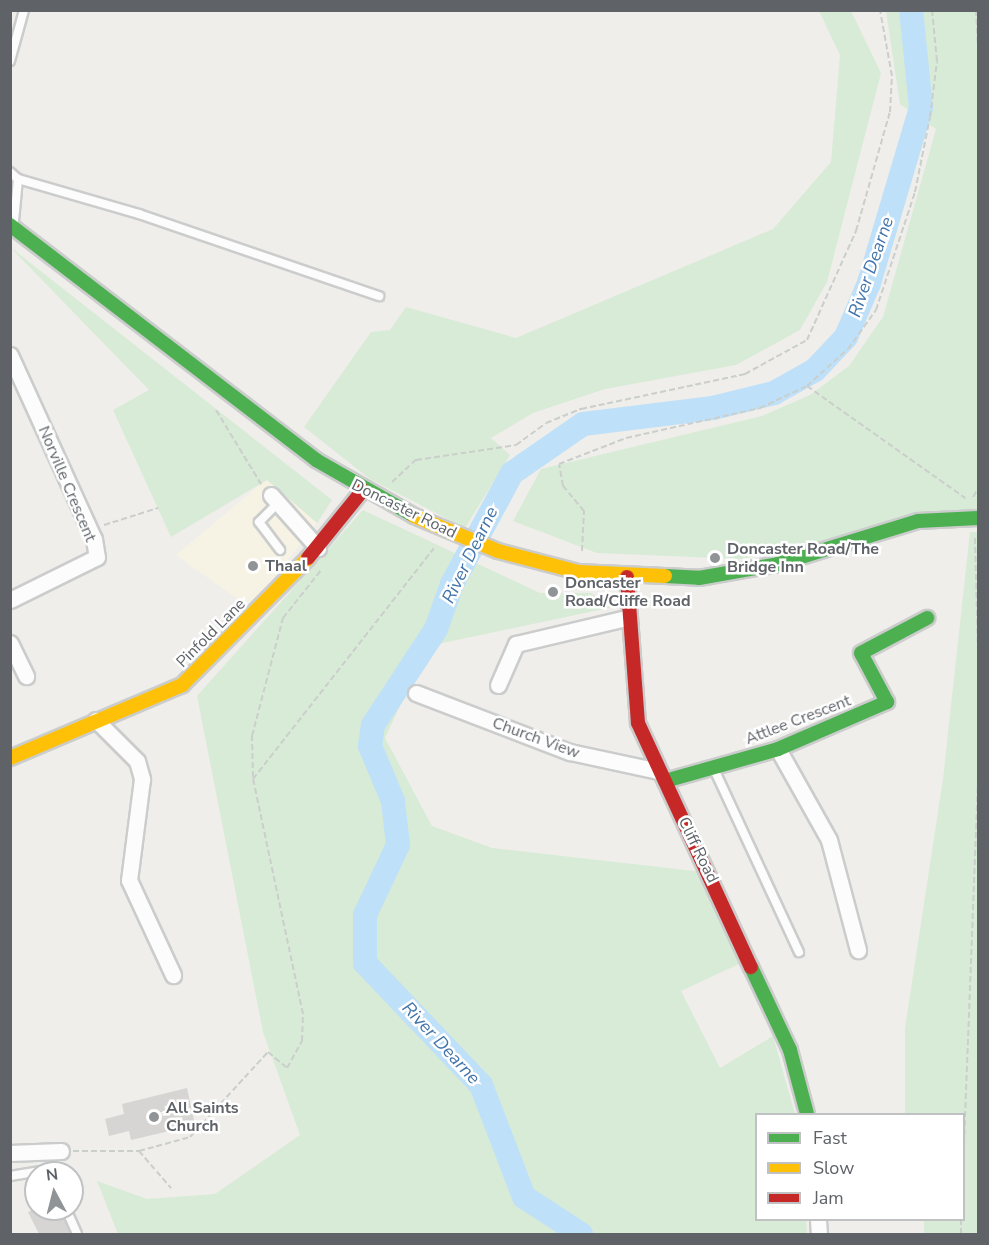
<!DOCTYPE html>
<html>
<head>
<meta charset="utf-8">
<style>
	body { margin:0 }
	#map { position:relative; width:989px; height:1245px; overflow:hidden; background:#efeeea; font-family:"Nunito Sans",sans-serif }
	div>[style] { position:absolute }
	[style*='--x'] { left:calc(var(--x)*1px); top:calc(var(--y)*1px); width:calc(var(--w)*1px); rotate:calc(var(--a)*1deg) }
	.commercial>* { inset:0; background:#f7f3e4 }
	.green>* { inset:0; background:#d8ebd6 }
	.river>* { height:24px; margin:-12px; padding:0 12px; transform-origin:12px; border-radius:12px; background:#bfe0f9 }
	.building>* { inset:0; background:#d6d5d3 }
	.path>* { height:2px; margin-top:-1px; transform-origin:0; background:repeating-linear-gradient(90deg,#cacfcc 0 6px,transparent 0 9px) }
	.roads { filter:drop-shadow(2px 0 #cbcccc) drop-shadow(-2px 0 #cbcccc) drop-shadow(0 2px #cbcccc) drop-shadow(0 -2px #cbcccc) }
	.lane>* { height:8px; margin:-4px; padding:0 4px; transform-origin:4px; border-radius:4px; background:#fdfcfc }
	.street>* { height:15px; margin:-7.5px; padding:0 7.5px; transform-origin:7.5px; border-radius:7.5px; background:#fdfcfc }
	.fast>* { height:14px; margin:-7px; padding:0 7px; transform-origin:7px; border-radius:7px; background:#4caf50 }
	.slow>* { height:14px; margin:-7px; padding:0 7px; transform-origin:7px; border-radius:7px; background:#ffc107 }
	.jam>* { height:14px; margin:-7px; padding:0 7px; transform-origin:7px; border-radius:7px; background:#c62828 }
	.dots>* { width:16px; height:16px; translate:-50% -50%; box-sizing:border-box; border:3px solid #fff; border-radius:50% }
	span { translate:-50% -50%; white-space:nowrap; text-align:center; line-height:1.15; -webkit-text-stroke:5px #fff; paint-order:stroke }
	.street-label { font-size:16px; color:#5f6368 }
	.poi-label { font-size:16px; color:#5f6368; font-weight:700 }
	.left { translate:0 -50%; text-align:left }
	.water-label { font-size:18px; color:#4174aa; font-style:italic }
	.frame { position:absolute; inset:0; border:12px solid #5f6368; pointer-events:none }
	.legend { position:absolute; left:755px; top:1113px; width:210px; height:108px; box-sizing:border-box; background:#fff; border:2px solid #bfc1c3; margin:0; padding:8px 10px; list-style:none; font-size:18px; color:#5f6368 }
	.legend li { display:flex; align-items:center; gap:12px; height:30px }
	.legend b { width:30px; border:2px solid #bfc1c3 }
	.north { position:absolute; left:24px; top:1161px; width:60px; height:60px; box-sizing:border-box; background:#fff; border:2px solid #bfc1c3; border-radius:50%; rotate:353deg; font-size:16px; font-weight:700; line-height:24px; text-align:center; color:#5f6368 }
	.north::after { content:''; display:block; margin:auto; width:21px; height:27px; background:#919496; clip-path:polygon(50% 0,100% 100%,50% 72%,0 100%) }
</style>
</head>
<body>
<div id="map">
	<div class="commercial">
		<i style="clip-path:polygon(267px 479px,317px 523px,250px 608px,176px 555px)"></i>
	</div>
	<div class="green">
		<i style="clip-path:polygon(819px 11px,851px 11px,881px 73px,827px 282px,800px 330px,736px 365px,605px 389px,533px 413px,491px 438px,510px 455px,465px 528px,370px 479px,304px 427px,371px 332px,390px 330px,406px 307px,516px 338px,773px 229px,831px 162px,840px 55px)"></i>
		<i style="clip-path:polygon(886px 11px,978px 11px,978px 510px,741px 559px,597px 553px,513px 521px,541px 469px,762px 416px,810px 395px,849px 366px,883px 317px,936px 129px,900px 104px)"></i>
		<i style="clip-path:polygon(10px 247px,332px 500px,317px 523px,267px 480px,171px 537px,113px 410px,149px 390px)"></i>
		<i style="clip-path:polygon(363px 510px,540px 593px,591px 593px,613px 607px,438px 644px,411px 682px,385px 738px,432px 826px,492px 848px,703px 872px,741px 963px,681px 991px,720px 1068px,773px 1036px,795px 1114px,756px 1114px,756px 1220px,806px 1220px,807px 1234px,118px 1234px,97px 1181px,147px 1199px,215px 1194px,300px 1135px,263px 1032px,197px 696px)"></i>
		<i style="clip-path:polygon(970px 532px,978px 532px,978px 1234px,924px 1234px,924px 1220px,964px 1220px,964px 1114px,905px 1114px,905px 1028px,943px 779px)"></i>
	</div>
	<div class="river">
		<i style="--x:581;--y:1234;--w:68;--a:-147"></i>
		<i style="--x:524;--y:1197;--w:120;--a:-111"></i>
		<i style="--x:481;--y:1085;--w:168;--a:-133.6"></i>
		<i style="--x:365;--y:963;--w:48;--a:-90"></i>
		<i style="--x:365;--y:915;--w:77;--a:-64.8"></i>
		<i style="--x:398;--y:845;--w:44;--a:-96.5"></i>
		<i style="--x:393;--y:801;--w:60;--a:-112.7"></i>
		<i style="--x:370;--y:746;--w:21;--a:-82"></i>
		<i style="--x:373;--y:725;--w:115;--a:-56.7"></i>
		<i style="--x:436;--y:629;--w:48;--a:-70.4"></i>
		<i style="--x:452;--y:584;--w:126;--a:-61.6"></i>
		<i style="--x:512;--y:473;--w:86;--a:-34.6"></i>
		<i style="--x:583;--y:424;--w:131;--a:-7"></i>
		<i style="--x:713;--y:408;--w:63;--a:-13.8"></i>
		<i style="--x:774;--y:393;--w:47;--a:-29.3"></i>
		<i style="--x:815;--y:370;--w:45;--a:-46.8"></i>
		<i style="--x:846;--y:337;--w:59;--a:-66.9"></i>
		<i style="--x:869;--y:283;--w:183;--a:-73.5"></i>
		<i style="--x:921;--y:108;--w:99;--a:-95.8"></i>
	</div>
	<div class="building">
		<i style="clip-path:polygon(187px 1088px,195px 1125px,131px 1140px,129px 1131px,109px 1136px,105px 1119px,124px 1114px,122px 1104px)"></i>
		<i style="clip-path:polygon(35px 1209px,60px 1209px,71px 1234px,39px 1234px,28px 1212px)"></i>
	</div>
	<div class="path">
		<i style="--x:976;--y:10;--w:34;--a:87"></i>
		<i style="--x:807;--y:386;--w:194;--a:35.3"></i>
		<i style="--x:216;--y:410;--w:87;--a:58.7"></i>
		<i style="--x:392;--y:482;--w:33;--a:-43"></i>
		<i style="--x:416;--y:460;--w:101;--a:-8.5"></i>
		<i style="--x:516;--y:445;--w:37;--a:-36"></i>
		<i style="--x:546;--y:423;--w:38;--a:-22"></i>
		<i style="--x:581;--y:409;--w:168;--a:-12"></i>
		<i style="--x:745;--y:374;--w:71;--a:-28.7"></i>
		<i style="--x:807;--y:340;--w:120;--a:-65.8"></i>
		<i style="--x:856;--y:231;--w:124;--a:-74.1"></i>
		<i style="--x:890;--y:112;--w:36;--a:-87"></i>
		<i style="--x:892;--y:76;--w:67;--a:-100.3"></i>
		<i style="--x:973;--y:497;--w:9;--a:-58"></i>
		<i style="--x:104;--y:525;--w:57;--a:-17.5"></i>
		<i style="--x:975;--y:538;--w:111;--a:88.5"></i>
		<i style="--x:582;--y:551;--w:40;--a:-87.1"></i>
		<i style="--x:584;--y:511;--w:33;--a:-130"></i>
		<i style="--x:563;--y:486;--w:22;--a:-100"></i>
		<i style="--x:559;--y:464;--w:72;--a:-21.2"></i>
		<i style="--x:626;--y:438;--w:137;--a:-12.6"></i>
		<i style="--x:760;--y:408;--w:52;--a:-25.1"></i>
		<i style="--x:807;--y:386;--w:55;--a:-42.1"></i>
		<i style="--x:848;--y:349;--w:48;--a:-54.3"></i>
		<i style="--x:876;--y:310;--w:124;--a:-71.7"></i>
		<i style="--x:915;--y:192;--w:76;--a:-78.7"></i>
		<i style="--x:930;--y:117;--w:56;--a:-82.9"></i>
		<i style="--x:937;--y:61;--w:51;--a:-95.6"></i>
		<i style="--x:253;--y:777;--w:41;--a:-91.4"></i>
		<i style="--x:252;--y:736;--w:122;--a:-75.3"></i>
		<i style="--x:283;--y:618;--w:63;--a:-51.5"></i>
		<i style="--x:964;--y:1144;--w:366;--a:-87.8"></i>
		<i style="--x:73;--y:1151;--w:66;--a:0"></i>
		<i style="--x:139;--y:1151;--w:53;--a:-15.4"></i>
		<i style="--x:190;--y:1137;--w:115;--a:-47.5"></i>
		<i style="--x:268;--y:1052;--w:25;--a:40"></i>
		<i style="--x:287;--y:1068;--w:31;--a:-61"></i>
		<i style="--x:302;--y:1041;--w:27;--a:-88"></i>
		<i style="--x:303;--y:1014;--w:240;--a:-102"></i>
		<i style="--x:253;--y:779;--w:293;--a:-51.9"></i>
		<i style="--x:139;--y:1151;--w:49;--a:49.1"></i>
		<i style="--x:961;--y:1234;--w:14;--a:-90"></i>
	</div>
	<div class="roads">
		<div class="lane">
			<i style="--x:10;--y:61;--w:53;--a:-74.6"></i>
			<i style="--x:10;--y:172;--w:11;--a:41"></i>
			<i style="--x:18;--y:179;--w:42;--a:95.4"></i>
			<i style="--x:18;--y:179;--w:126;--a:16.1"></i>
			<i style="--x:139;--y:214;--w:254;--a:18.9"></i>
			<i style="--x:278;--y:503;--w:27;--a:135"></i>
			<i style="--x:259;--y:522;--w:35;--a:53"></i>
			<i style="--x:714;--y:769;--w:202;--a:65.1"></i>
			<i style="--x:10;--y:1176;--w:44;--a:-9.2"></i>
			<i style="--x:66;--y:1209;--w:27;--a:66"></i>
		</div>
		<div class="street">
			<i style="--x:10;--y:355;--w:202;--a:65.5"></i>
			<i style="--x:94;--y:539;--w:18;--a:81"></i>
			<i style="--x:97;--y:557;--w:97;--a:153.7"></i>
			<i style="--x:271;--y:495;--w:71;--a:48.4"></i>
			<i style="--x:10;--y:643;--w:37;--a:64"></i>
			<i style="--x:498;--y:685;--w:45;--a:-66.3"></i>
			<i style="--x:516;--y:644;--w:113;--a:-13.3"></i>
			<i style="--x:416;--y:693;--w:165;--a:21"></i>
			<i style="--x:570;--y:752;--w:91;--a:12.1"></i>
			<i style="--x:96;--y:720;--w:58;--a:45"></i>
			<i style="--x:137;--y:761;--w:19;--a:74"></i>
			<i style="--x:142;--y:779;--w:102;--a:97.3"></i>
			<i style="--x:129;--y:880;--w:105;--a:65.1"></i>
			<i style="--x:778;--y:749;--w:104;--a:60.7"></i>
			<i style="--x:829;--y:840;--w:114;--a:75.2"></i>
			<i style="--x:10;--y:1153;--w:51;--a:-2.2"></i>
			<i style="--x:818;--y:1220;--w:14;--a:86"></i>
		</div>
		<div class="fast">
			<i style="--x:10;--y:225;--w:386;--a:37.5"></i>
			<i style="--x:316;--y:460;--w:113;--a:29.7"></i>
			<i style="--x:665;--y:576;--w:34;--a:3"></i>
			<i style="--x:699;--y:578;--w:80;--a:-10"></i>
			<i style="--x:778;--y:564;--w:146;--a:-17.1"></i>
			<i style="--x:918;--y:521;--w:60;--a:-2.9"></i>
			<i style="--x:665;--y:781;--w:117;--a:-15.8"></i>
			<i style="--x:778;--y:749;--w:119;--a:-23.3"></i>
			<i style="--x:887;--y:702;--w:55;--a:-118"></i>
			<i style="--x:861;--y:653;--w:75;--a:-27.9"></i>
			<i style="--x:751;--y:967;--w:92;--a:64.8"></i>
			<i style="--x:790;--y:1050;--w:66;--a:75.1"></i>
		</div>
		<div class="slow">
			<i style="--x:414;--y:516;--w:91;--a:22.6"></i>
			<i style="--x:498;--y:551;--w:83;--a:14.7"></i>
			<i style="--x:578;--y:572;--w:87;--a:2.6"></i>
			<i style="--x:10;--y:758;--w:187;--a:-23"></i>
			<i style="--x:182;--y:685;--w:179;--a:-45.2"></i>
		</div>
		<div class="jam">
			<i style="--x:308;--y:558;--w:87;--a:-51"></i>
			<i style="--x:627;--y:577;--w:146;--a:85.7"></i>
			<i style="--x:638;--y:723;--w:269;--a:65.2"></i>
		</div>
	</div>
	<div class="dots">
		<i style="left:715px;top:558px;background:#919496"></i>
		<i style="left:253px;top:566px;background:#919496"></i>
		<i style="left:553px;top:592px;background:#919496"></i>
		<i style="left:154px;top:1117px;background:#919496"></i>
	</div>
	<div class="street-label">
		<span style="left:67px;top:484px;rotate:67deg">Norville Crescent</span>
		<span style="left:404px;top:509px;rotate:26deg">Doncaster Road</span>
		<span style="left:211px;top:633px;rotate:-45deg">Pinfold Lane</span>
		<span style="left:798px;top:720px;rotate:-21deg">Attlee Crescent</span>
		<span style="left:536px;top:738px;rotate:20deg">Church View</span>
		<span style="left:698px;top:850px;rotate:64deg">Cliff Road</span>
	</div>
	<div class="poi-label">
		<span class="left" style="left:727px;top:558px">Doncaster Road/The<br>Bridge Inn</span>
		<span class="left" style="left:265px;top:566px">Thaal</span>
		<span class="left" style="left:565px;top:592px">Doncaster<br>Road/Cliffe Road</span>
		<span class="left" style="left:166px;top:1117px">All Saints<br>Church</span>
	</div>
	<div class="water-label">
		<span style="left:871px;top:267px;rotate:-71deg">River Dearne</span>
		<span style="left:470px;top:555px;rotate:-64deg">River Dearne</span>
		<span style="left:441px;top:1043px;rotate:47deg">River Dearne</span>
	</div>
	<div class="frame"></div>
	<ul class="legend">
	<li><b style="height:8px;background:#4caf50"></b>Fast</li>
	<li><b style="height:8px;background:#ffc107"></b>Slow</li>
	<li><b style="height:8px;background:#c62828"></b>Jam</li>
	</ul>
	<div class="north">N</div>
</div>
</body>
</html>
